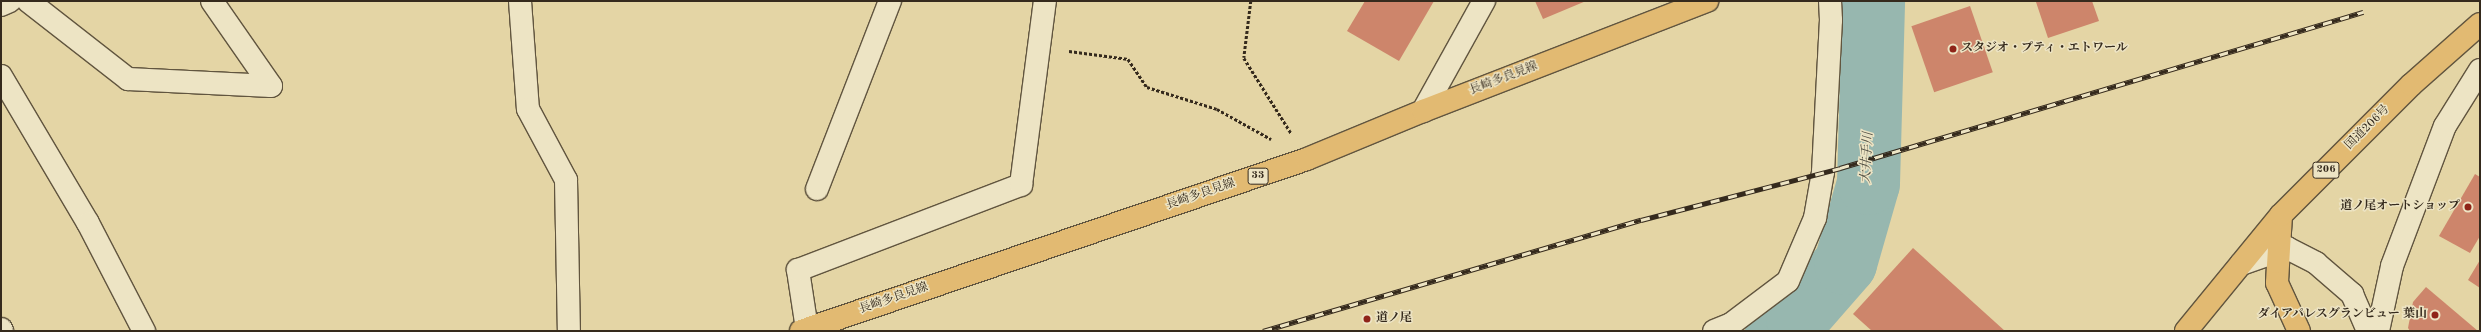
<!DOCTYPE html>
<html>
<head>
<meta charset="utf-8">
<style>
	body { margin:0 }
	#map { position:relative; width:2481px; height:332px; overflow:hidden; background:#e4d5a5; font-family:"Old Standard TT","Noto Serif JP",serif }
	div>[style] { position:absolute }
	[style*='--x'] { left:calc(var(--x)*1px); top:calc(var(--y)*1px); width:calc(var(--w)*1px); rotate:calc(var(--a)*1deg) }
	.river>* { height:63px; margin:-31.5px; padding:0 31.5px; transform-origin:31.5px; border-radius:31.5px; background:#97b7af }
	.building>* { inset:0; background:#cd856b; transform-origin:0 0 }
	.path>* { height:2.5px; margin-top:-1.25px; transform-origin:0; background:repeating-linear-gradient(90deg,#352a1d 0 3px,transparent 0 5px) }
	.roads { filter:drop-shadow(1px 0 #61553f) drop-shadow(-1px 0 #61553f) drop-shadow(0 1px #61553f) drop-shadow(0 -1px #61553f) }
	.minor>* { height:22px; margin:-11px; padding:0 11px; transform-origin:11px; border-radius:11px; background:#ede4c4 }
	.tertiary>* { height:22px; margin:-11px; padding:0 11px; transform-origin:11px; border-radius:11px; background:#ede4c4 }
	.primary>* { height:22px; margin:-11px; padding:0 11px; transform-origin:11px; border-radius:11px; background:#e2ba72 }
	.trunk>* { height:22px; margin:-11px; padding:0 11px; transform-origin:11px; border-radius:11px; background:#e2ba72 }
	.rail>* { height:4.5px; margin-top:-2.25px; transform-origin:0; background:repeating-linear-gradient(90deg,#ede4c4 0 9px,#352a1d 0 18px); box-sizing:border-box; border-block:1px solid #352a1d }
	.dots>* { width:11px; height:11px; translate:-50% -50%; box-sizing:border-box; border:2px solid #ede4c4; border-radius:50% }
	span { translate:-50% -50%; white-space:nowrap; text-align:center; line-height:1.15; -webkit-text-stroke:3px #ede4c4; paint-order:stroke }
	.shield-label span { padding:1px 3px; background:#ede4c4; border:1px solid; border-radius:3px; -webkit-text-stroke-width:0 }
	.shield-label { font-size:11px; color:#352a1d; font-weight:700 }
	.poi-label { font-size:12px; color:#352a1d; font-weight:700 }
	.left { translate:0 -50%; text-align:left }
	.right { translate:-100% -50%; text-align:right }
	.street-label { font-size:12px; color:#352a1d }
	.water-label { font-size:13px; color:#4e4d42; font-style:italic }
	.frame { position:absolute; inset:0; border:2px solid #352a1d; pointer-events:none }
</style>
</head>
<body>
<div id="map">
	<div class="river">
		<i style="--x:1776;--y:331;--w:25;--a:-32"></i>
		<i style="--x:1797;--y:318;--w:73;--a:-48.9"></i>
		<i style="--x:1845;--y:263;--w:83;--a:-74"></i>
		<i style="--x:1868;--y:183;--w:182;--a:-88.4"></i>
	</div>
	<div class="building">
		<i style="clip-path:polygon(1365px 1px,1434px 1px,1399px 61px,1347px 31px)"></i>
		<i style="clip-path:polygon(1535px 1px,1586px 1px,1543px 19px)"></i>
		<i style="clip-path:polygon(2039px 1px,2092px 1px,2099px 21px,2048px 38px,2036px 2px)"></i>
		<i style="left:1970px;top:6px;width:70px;height:62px;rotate:71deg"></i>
		<i style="clip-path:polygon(2475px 174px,2480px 177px,2480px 236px,2470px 253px,2439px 236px)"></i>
		<i style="clip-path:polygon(1913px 248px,2005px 331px,1872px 331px,1853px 314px)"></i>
		<i style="clip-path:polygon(2480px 260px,2480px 288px,2468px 280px)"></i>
		<i style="clip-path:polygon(2426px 287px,2478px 331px,2410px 331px,2408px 328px,2413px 302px)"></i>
	</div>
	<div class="path">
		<i style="--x:1251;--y:1;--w:57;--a:97"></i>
		<i style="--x:1244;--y:58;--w:89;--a:57.9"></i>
		<i style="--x:1069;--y:51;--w:60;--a:7.7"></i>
		<i style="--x:1128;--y:59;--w:34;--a:56"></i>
		<i style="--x:1147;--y:87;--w:73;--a:17.4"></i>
		<i style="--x:1217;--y:109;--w:62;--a:29.1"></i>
	</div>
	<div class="roads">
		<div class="minor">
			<i style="--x:28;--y:1;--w:127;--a:38"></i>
			<i style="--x:128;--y:79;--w:143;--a:2.8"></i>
			<i style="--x:271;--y:86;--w:103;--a:-124.8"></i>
			<i style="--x:520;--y:1;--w:108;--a:85.8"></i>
			<i style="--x:528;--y:109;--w:81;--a:61.8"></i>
			<i style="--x:566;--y:180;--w:151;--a:88.9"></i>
			<i style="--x:1;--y:5;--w:10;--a:-24"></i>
			<i style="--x:1423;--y:111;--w:126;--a:-61"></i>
			<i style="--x:817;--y:189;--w:202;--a:-68.8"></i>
			<i style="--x:1;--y:329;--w:2;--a:63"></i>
			<i style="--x:807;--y:329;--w:60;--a:-98.7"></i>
			<i style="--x:798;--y:270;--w:239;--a:-20.9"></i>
			<i style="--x:1021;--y:185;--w:186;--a:-82.6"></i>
			<i style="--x:1714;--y:331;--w:18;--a:-22"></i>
			<i style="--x:1731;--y:324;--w:71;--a:-37"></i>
			<i style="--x:1788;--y:281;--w:69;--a:-66.8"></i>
			<i style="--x:1815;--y:218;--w:47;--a:-80.1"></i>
			<i style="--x:1823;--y:172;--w:152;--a:-87"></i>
			<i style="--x:1831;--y:20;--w:19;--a:-93"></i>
		</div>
		<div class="tertiary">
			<i style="--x:1;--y:76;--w:171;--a:59.4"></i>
			<i style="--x:88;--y:223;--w:122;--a:62.6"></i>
			<i style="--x:2241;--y:264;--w:49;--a:-19.2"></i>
			<i style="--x:2287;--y:248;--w:33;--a:27"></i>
			<i style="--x:2316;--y:263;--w:48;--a:40.7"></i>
			<i style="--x:2352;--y:294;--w:40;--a:66.6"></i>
			<i style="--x:2378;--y:331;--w:66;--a:-77.8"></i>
			<i style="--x:2392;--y:266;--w:150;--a:-69.3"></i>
			<i style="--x:2445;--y:126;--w:66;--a:-58"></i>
		</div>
		<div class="primary">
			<i style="--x:801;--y:331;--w:534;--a:-18.77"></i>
			<i style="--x:1307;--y:159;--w:126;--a:-22.5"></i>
			<i style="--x:1423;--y:111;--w:305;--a:-21.2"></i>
		</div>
		<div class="trunk">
			<i style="--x:2281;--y:215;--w:68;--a:93.4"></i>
			<i style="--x:2277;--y:283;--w:53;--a:65.4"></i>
			<i style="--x:2186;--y:331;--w:150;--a:-50.7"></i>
			<i style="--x:2281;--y:215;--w:184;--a:-45"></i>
			<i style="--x:2411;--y:85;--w:92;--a:-41.5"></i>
		</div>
	</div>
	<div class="rail">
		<i style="--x:1263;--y:331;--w:394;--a:-16.4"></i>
		<i style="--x:1641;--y:220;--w:206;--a:-14.6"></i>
		<i style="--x:1840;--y:168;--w:546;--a:-16.61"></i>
	</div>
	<div class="dots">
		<i style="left:1953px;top:49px;background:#8f2418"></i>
		<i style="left:2468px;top:207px;background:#8f2418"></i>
		<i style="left:2435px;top:315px;background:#8f2418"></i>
		<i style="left:1367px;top:319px;background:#8f2418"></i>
	</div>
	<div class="shield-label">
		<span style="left:2326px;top:170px">206</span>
		<span style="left:1258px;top:176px">33</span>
	</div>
	<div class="poi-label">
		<span class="left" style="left:1961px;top:49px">スタジオ・プティ・エトワール</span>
		<span class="right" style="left:2460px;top:207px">道ノ尾オートショップ</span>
		<span class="right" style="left:2427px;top:315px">ダイアパレスグランビュー 葉山</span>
		<span class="left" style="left:1376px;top:319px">道ノ尾</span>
	</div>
	<div class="street-label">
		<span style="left:1504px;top:79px;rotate:-21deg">長崎多良見線</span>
		<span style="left:2368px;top:128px;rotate:-45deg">国道206号</span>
		<span style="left:1201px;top:195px;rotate:-19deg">長崎多良見線</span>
		<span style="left:894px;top:299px;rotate:-19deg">長崎多良見線</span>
	</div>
	<div class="water-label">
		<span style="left:1868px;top:158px;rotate:-87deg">大井手川</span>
	</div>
	<div class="frame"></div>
</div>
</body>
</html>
